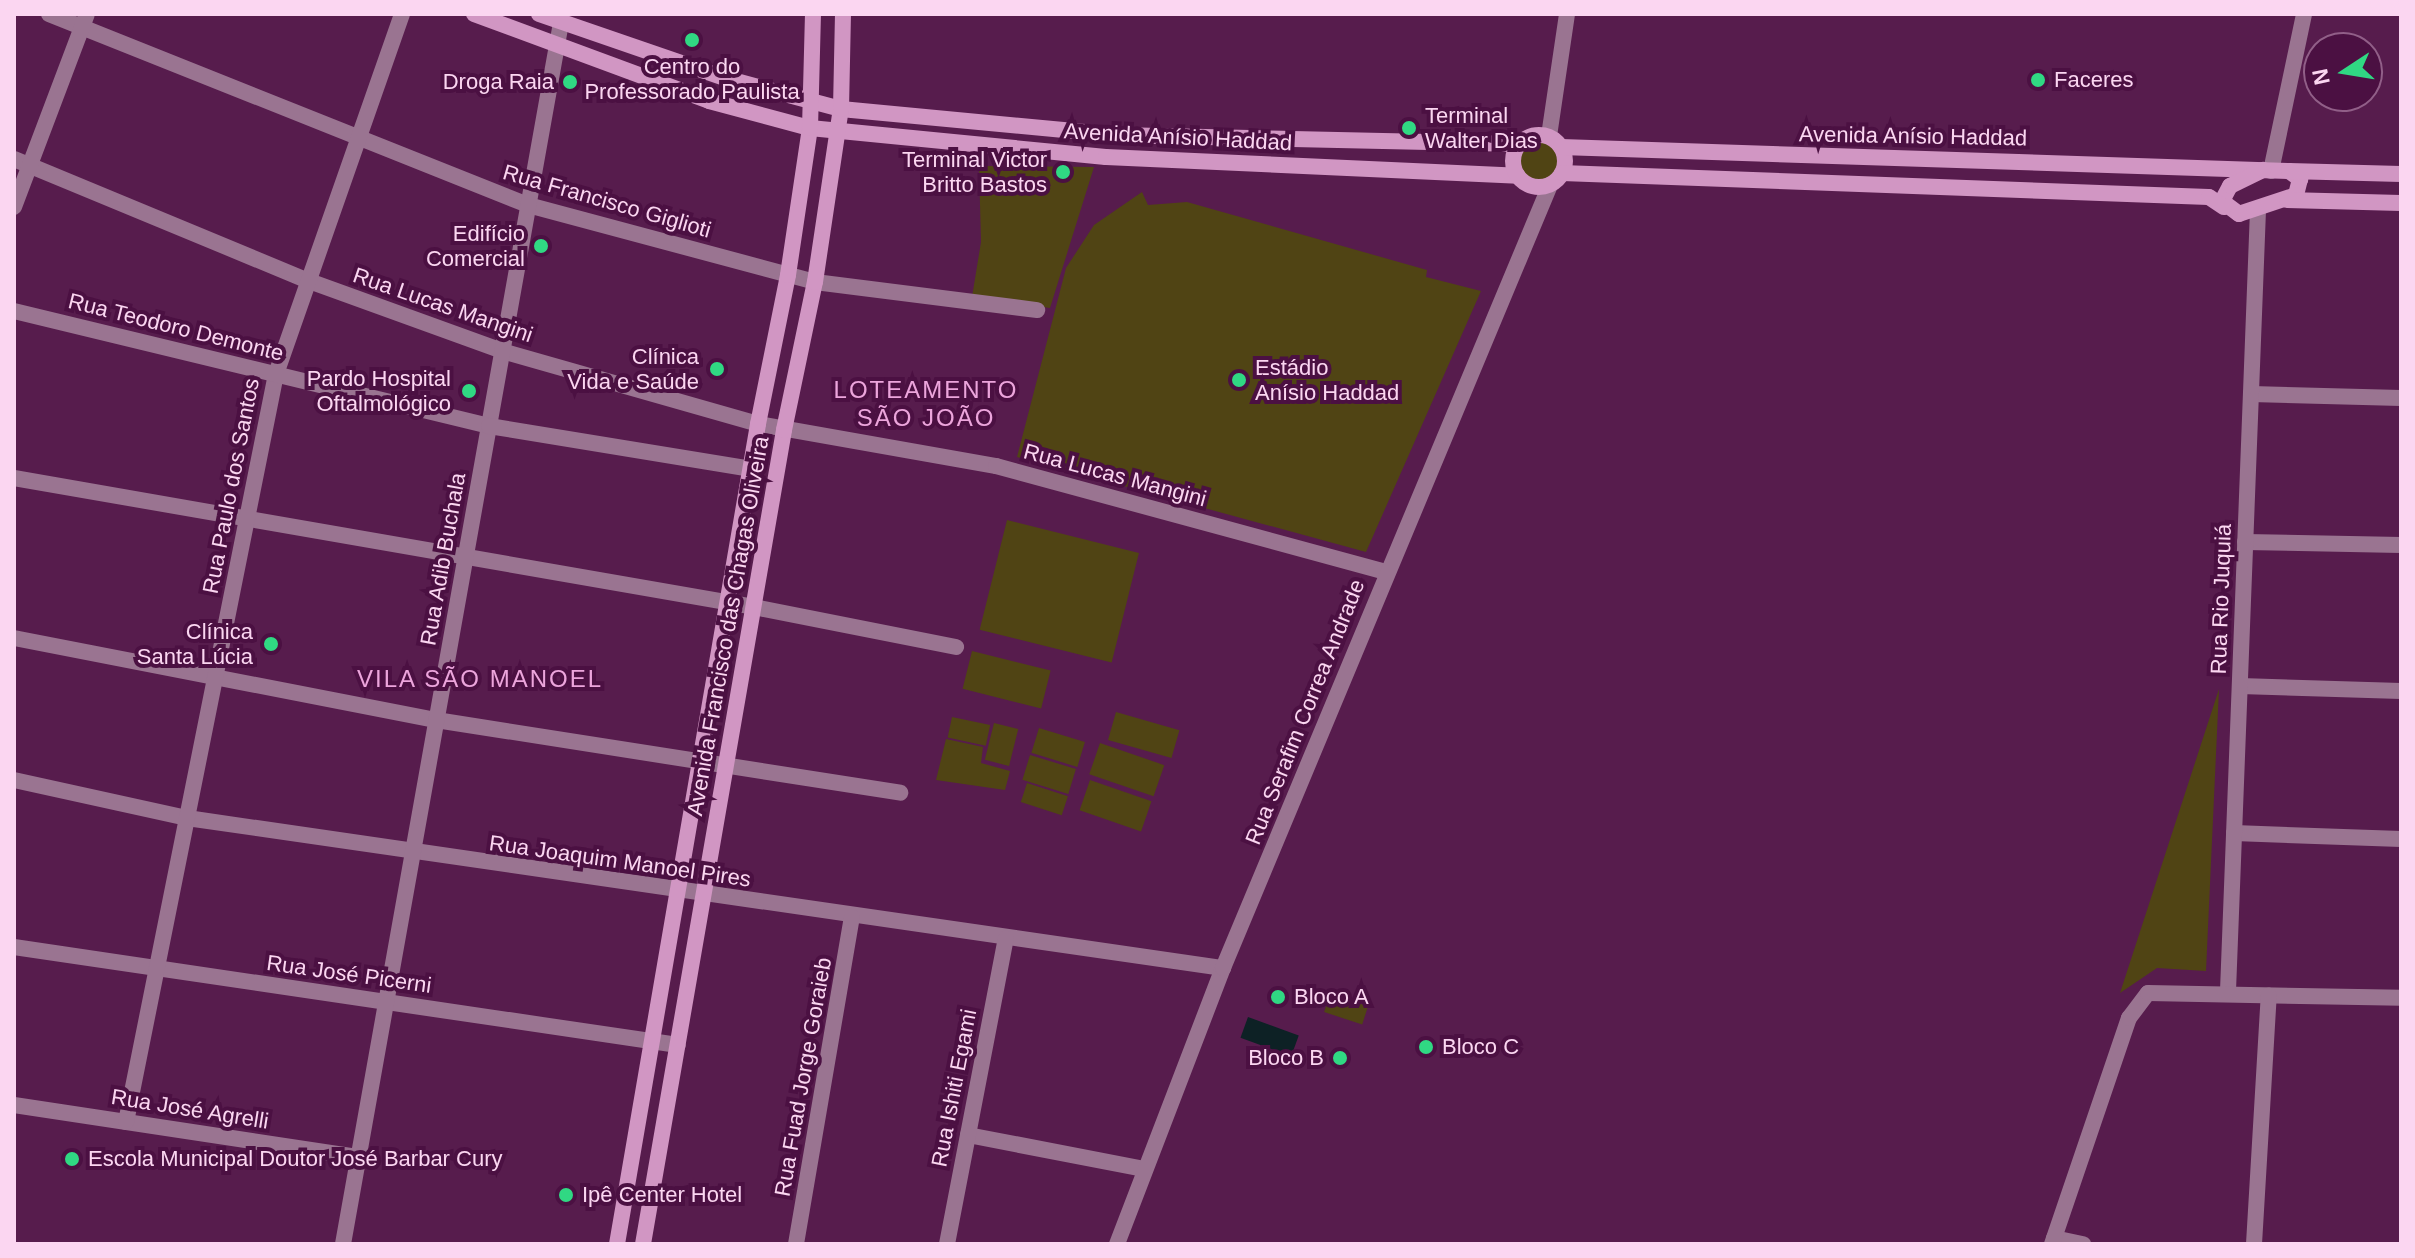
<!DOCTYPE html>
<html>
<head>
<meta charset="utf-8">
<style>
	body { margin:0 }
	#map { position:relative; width:2415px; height:1258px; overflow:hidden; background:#571c4d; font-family:Arial,sans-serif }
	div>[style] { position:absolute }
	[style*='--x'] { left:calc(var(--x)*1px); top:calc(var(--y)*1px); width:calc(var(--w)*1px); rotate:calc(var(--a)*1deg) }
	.green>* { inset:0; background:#504414; transform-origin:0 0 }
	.round { border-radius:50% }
	.water>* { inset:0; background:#0d2125; transform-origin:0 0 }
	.minor>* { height:16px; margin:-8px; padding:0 8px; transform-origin:8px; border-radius:8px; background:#9a7491 }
	.tertiary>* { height:16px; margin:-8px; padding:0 8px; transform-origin:8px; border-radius:8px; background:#9a7491 }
	.secondary>* { height:16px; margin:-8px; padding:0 8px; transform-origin:8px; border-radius:8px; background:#d196c3 }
	.secondary>.ring { margin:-8px; padding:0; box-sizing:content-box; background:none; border:16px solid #d196c3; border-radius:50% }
	.dots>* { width:22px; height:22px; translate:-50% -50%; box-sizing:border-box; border:4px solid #4b1042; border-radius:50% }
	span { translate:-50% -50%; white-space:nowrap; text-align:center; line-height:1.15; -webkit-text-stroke:8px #4b1042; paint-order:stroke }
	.poi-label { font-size:22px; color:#fbd6f1 }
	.left { translate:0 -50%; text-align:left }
	.right { translate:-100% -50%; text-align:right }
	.street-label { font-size:22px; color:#fbd6f1 }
	.neighbourhood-label { font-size:24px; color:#eca5dc; letter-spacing:2px }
	.frame { position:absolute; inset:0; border:16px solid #fbd6f1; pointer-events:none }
	.north { position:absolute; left:2303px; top:32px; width:80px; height:80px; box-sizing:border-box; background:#4b1042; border:2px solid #915f88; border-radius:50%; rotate:258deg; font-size:22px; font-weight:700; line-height:32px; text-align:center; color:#fbd6f1 }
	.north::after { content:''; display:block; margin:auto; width:28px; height:36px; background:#30d883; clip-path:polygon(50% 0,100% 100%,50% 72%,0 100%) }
</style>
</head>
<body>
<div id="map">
	<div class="green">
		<i class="round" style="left:1518px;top:139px;width:42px;height:42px"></i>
		<i style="clip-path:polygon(979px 166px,1094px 167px,1050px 308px,972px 297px,981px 242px)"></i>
		<i style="clip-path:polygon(1142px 192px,1148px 205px,1187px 202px,1427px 270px,1426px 277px,1481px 291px,1366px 552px,1017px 457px,1066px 268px,1094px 225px)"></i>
		<i style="left:1007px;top:520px;width:136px;height:113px;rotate:14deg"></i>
		<i style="left:972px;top:651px;width:81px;height:39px;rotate:14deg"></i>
		<i style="clip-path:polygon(2219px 689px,2206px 971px,2157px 968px,2120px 993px)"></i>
		<i style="left:1116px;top:712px;width:66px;height:29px;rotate:16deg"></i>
		<i style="left:952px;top:717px;width:39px;height:21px;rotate:12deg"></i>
		<i style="left:994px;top:723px;width:25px;height:38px;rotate:14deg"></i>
		<i style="left:1039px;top:728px;width:48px;height:26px;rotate:17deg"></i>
		<i style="clip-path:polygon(946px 739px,983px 747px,981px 763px,1010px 771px,1005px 790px,936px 780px)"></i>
		<i style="left:1100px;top:743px;width:68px;height:33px;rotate:19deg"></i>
		<i style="left:1030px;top:755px;width:48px;height:26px;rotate:17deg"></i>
		<i style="left:1090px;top:780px;width:65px;height:32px;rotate:19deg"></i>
		<i style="left:1027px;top:783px;width:43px;height:20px;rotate:18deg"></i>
		<i style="left:1330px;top:994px;width:40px;height:19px;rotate:18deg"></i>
	</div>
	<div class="water">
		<i style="left:1248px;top:1017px;width:54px;height:22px;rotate:20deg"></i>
	</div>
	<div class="minor">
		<i style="--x:49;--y:14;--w:516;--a:21.74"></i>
		<i style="--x:528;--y:205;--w:297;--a:15"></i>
		<i style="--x:815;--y:282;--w:224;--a:7.2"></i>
		<i style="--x:1549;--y:136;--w:123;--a:-81.6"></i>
		<i style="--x:14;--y:159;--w:319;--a:22.5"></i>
		<i style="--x:309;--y:281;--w:205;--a:19.9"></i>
		<i style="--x:502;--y:351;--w:266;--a:15.9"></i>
		<i style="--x:758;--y:424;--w:242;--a:10"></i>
		<i style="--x:996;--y:466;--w:404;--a:15.2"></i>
		<i style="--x:2271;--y:171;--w:160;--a:-78.1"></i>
		<i style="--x:14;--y:207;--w:206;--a:-69.3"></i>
		<i style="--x:2251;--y:394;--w:150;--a:1.5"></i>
		<i style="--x:14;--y:478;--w:751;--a:9.89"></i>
		<i style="--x:754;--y:607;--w:206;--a:11.2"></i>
		<i style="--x:2245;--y:542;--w:156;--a:1.1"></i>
		<i style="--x:14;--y:638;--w:430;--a:11"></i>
		<i style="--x:436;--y:720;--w:470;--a:8.9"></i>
		<i style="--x:2240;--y:686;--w:161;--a:1.8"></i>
		<i style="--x:14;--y:780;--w:177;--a:12.4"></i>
		<i style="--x:187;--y:818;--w:1047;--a:8.24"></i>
		<i style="--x:2234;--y:833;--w:167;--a:2.1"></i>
		<i style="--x:14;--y:947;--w:671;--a:8.4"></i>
		<i style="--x:2228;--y:991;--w:783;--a:-87.8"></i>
		<i style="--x:14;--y:1105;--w:349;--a:8.6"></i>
		<i style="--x:126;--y:1122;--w:763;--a:-78.66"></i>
		<i style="--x:276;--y:374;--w:381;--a:-70.7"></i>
		<i style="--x:968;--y:1135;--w:180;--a:10.9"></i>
		<i style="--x:2054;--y:1238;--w:30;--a:12"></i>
		<i style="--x:343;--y:1244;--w:1240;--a:-79.88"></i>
		<i style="--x:796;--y:1244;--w:331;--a:-80.3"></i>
		<i style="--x:947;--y:1244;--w:311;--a:-79.1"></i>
		<i style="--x:2052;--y:1244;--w:239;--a:-71.2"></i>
		<i style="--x:2129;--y:1018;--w:31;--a:-53"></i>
		<i style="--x:2148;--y:993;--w:253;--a:1.1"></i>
		<i style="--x:2254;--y:1244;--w:249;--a:-86.6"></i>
	</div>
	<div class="tertiary">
		<i style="--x:14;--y:311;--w:489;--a:13.6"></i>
		<i style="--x:489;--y:426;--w:266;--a:9.3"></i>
		<i style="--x:1117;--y:1244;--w:296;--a:-69"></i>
		<i style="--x:1223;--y:968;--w:849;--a:-67.33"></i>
	</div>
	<div class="secondary">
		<i style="--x:474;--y:14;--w:251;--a:20.3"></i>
		<i style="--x:709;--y:101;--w:105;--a:15"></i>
		<i style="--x:810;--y:128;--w:297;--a:5.6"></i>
		<i style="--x:1106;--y:157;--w:412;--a:2.6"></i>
		<i style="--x:539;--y:14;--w:197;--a:19"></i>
		<i style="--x:725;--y:78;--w:120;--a:15"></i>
		<i style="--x:841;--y:109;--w:277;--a:5.4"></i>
		<i style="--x:1117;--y:135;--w:402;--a:1.3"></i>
		<i class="ring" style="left:1513px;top:135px;width:36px;height:36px"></i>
		<i style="--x:1561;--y:147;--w:728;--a:1.89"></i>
		<i style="--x:2289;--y:171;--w:14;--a:36"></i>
		<i style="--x:2300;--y:179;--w:16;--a:104"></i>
		<i style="--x:2296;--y:195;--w:60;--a:161.6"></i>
		<i style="--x:2239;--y:214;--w:21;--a:-143"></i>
		<i style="--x:2222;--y:201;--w:17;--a:-62"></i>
		<i style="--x:2230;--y:186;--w:37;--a:-26"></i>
		<i style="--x:2289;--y:171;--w:112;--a:1.5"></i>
		<i style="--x:1562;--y:173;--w:647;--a:2.12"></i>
		<i style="--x:2209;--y:197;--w:18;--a:34"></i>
		<i style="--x:2287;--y:200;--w:114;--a:1.5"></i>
		<i style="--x:617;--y:1244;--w:832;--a:-80.24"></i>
		<i style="--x:758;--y:424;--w:152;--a:-78.6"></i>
		<i style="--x:788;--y:275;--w:149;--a:-81.5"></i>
		<i style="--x:810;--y:128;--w:114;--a:-88.5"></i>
		<i style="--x:643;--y:1244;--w:826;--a:-80.17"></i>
		<i style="--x:784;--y:430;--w:151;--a:-78.2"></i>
		<i style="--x:815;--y:282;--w:175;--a:-81.5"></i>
		<i style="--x:841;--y:109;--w:95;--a:-88.8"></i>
	</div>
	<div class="dots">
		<i style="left:692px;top:40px;background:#30d883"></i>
		<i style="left:2038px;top:80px;background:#30d883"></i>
		<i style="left:570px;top:82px;background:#30d883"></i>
		<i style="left:1409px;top:128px;background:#30d883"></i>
		<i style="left:1063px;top:172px;background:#30d883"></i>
		<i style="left:541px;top:246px;background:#30d883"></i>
		<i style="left:717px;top:369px;background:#30d883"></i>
		<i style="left:1239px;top:380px;background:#30d883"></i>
		<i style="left:469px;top:391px;background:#30d883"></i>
		<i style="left:271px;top:644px;background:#30d883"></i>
		<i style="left:1278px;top:997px;background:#30d883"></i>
		<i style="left:1426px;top:1047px;background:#30d883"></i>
		<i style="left:1340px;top:1058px;background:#30d883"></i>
		<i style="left:72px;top:1159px;background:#30d883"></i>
		<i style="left:566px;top:1195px;background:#30d883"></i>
	</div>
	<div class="poi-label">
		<span style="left:692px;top:79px">Centro do<br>Professorado Paulista</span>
		<span class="left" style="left:2054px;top:80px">Faceres</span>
		<span class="right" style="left:554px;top:82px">Droga Raia</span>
		<span class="left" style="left:1425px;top:128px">Terminal<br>Walter Dias</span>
		<span class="right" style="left:1047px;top:172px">Terminal Victor<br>Britto Bastos</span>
		<span class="right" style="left:525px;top:246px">Edifício<br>Comercial</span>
		<span class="right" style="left:699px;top:369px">Clínica<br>Vida e Saúde</span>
		<span class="left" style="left:1255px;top:380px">Estádio<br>Anísio Haddad</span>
		<span class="right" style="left:451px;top:391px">Pardo Hospital<br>Oftalmológico</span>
		<span class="right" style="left:253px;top:644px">Clínica<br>Santa Lúcia</span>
		<span class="left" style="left:1294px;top:997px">Bloco A</span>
		<span class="left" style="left:1442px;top:1047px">Bloco C</span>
		<span class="right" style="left:1324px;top:1058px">Bloco B</span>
		<span class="left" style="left:88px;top:1159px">Escola Municipal Doutor José Barbar Cury</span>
		<span class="left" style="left:582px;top:1195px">Ipê Center Hotel</span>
	</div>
	<div class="street-label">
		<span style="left:1913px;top:136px;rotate:1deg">Avenida Anísio Haddad</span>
		<span style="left:1178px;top:137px;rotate:3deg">Avenida Anísio Haddad</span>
		<span style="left:607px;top:201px;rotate:16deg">Rua Francisco Giglioti</span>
		<span style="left:443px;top:305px;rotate:19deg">Rua Lucas Mangini</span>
		<span style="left:176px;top:327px;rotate:14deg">Rua Teodoro Demonte</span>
		<span style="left:1115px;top:475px;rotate:15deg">Rua Lucas Mangini</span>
		<span style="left:231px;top:486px;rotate:-79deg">Rua Paulo dos Santos</span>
		<span style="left:443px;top:559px;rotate:-80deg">Rua Adib Buchala</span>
		<span style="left:2221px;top:599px;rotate:-88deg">Rua Rio Juquiá</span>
		<span style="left:728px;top:626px;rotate:-80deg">Avenida Francisco das Chagas Oliveira</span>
		<span style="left:1305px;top:712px;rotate:-68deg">Rua Serafim Correa Andrade</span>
		<span style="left:620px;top:861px;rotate:8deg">Rua Joaquim Manoel Pires</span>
		<span style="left:349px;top:974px;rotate:8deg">Rua José Picerni</span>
		<span style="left:803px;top:1077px;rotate:-80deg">Rua Fuad Jorge Goraieb</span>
		<span style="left:954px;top:1088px;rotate:-79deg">Rua Ishiti Egami</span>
		<span style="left:190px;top:1109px;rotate:9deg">Rua José Agrelli</span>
	</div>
	<div class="neighbourhood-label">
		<span style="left:926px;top:404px">LOTEAMENTO<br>SÃO JOÃO</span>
		<span style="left:480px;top:679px">VILA SÃO MANOEL</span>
	</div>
	<div class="frame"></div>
	<div class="north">N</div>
</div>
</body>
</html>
